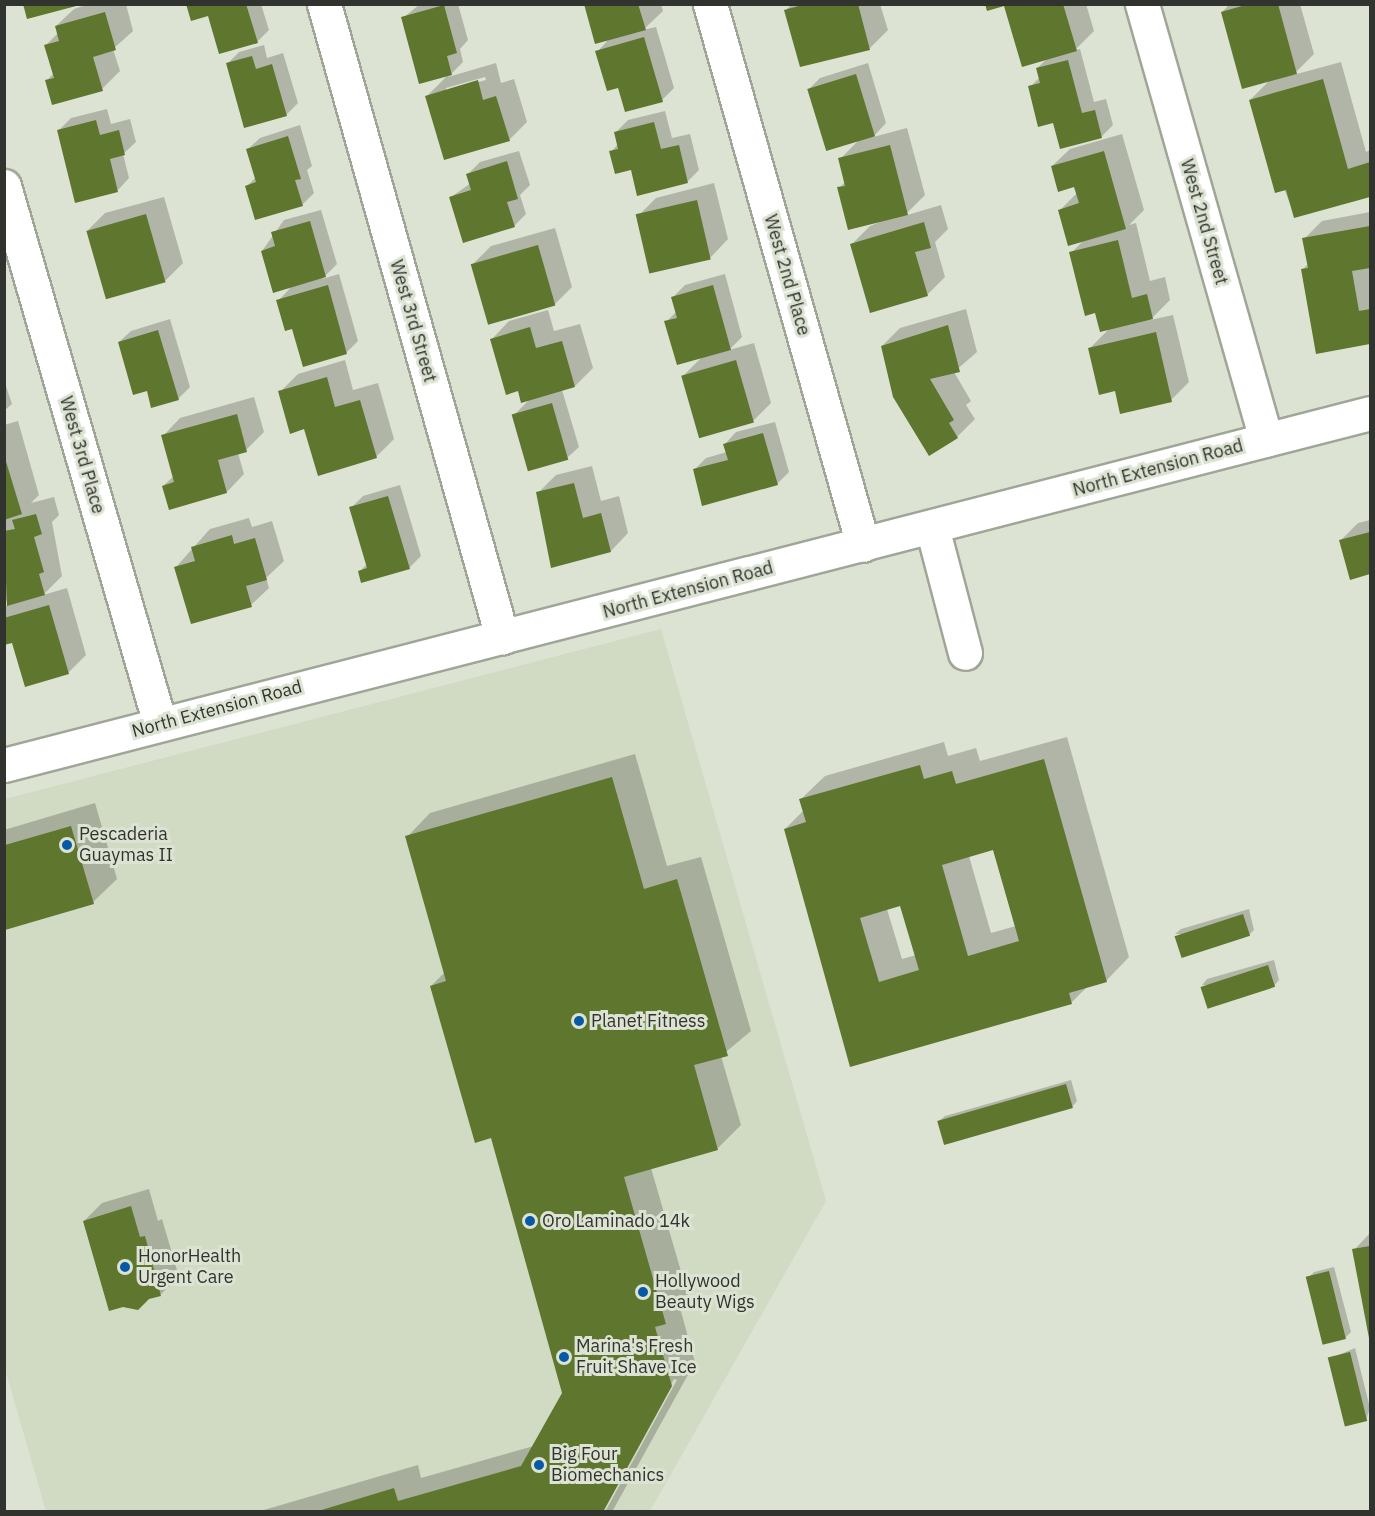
<!DOCTYPE html>
<html>
<head>
<meta charset="utf-8">
<style>
	body { margin:0 }
	#map { position:relative; width:1375px; height:1516px; overflow:hidden; background:#dce3d3; font-family:"IBM Plex Sans",sans-serif }
	div>[style] { position:absolute }
	[style*='--x'] { left:calc(var(--x)*1px); top:calc(var(--y)*1px); width:calc(var(--w)*1px); rotate:calc(var(--a)*1deg) }
	.built>* { inset:0; background:#d1dac3 }
	.shadow>* { inset:0; background:#0003 }
	.building>* { inset:0; background:#5e762d; transform-origin:0 0 }
	.roads { filter:drop-shadow(2px 0 #a0a697) drop-shadow(-2px 0 #a0a697) drop-shadow(0 2px #a0a697) drop-shadow(0 -2px #a0a697) }
	.minor>* { height:33px; margin:-16.5px; padding:0 16.5px; transform-origin:16.5px; border-radius:16.5px; background:#fff }
	.dots>* { width:16px; height:16px; translate:-50% -50%; box-sizing:border-box; border:3px solid #dce3d3; border-radius:50% }
	span { translate:-50% -50%; white-space:nowrap; text-align:center; line-height:1.15; -webkit-text-stroke:6px #dce3d3; paint-order:stroke }
	.street-label { font-size:18px; color:#31342e }
	.poi-label { font-size:18px; color:#31342e }
	.left { translate:0 -50%; text-align:left }
	.frame { position:absolute; inset:0; border:6px solid #31342e; pointer-events:none }
</style>
</head>
<body>
<div id="map">
	<div class="built">
		<i style="clip-path:polygon(661px 629px,826px 1201px,650px 1511px,46px 1511px,5px 1369px,5px 799px)"></i>
	</div>
	<div class="shadow">
		<i style="clip-path:polygon(89px 4px,126px 4px,133px 31px,113px 49px,120px 71px,102px 89px,47px 80px,54px 73px,46px 45px,58px 33px,56px 26px,74px 9px)"></i>
		<i style="clip-path:polygon(187px 4px,261px 4px,269px 30px,257px 42px)"></i>
		<i style="clip-path:polygon(evenodd,458px 4px,468px 40px,460px 49px,463px 62px,448px 77px,496px 63px,501px 83px,514px 79px,527px 122px,509px 140px,427px 96px,448px 75px,403px 18px,420px 4px,458px 4px,485px 77px,486px 80px,446px 91px,446px 88px,485px 77px)"></i>
		<i style="clip-path:polygon(585px 4px,661px 4px,663px 11px,643px 30px,656px 27px,674px 88px,662px 100px,619px 86px,597px 52px,610px 38px)"></i>
		<i style="clip-path:polygon(792px 4px,880px 4px,888px 30px,870px 48px,801px 66px,786px 10px)"></i>
		<i style="clip-path:polygon(1006px 4px,1086px 4px,1094px 31px,1075px 50px,1080px 49px,1094px 102px,1106px 99px,1113px 125px,1101px 137px,1054px 122px,1030px 87px,1040px 77px,1037px 68px,1048px 58px)"></i>
		<i style="clip-path:polygon(1230px 4px,1300px 4px,1314px 54px,1293px 75px,1341px 62px,1366px 152px,1370px 150px,1370px 195px,1295px 217px,1250px 100px,1271px 79px,1222px 12px)"></i>
		<i style="clip-path:polygon(264px 45px,267px 58px,283px 53px,298px 103px,286px 115px,228px 63px,239px 52px)"></i>
		<i style="clip-path:polygon(868px 63px,886px 123px,873px 137px,907px 128px,925px 195px,904px 216px,941px 205px,948px 229px,935px 242px,945px 277px,927px 295px,852px 244px,870px 226px,887px 219px,839px 188px,846px 181px,840px 159px,859px 140px,808px 90px,820px 78px)"></i>
		<i style="clip-path:polygon(107px 109px,111px 124px,130px 119px,136px 142px,123px 154px,129px 178px,118px 190px,59px 130px,71px 118px)"></i>
		<i style="clip-path:polygon(665px 111px,672px 138px,690px 134px,699px 170px,687px 182px,632px 168px,611px 152px,618px 144px,616px 132px,628px 120px)"></i>
		<i style="clip-path:polygon(300px 125px,312px 166px,307px 170px,314px 193px,302px 205px,247px 186px,256px 177px,248px 149px,260px 138px)"></i>
		<i style="clip-path:polygon(1122px 134px,1144px 210px,1129px 225px,1136px 223px,1150px 281px,1165px 277px,1170px 300px,1150px 320px,1173px 315px,1189px 382px,1171px 400px,1116px 389px,1090px 348px,1110px 328px,1071px 253px,1084px 240px,1060px 210px,1078px 192px,1076px 185px,1052px 166px,1070px 149px)"></i>
		<i style="clip-path:polygon(519px 151px,530px 185px,520px 195px,526px 214px,514px 226px,451px 197px,471px 183px,468px 174px,480px 162px)"></i>
		<i style="clip-path:polygon(714px 183px,728px 239px,711px 257px,638px 216px,656px 198px)"></i>
		<i style="clip-path:polygon(164px 197px,183px 263px,165px 281px,87px 231px,105px 213px)"></i>
		<i style="clip-path:polygon(321px 210px,337px 264px,322px 279px,339px 274px,358px 341px,347px 352px,293px 327px,278px 301px,293px 285px,262px 251px,284px 220px)"></i>
		<i style="clip-path:polygon(1370px 212px,1370px 343px,1317px 352px,1303px 269px,1309px 263px,1304px 239px,1322px 221px)"></i>
		<i style="clip-path:polygon(555px 228px,572px 287px,554px 305px,473px 264px,491px 246px)"></i>
		<i style="clip-path:polygon(725px 274px,742px 337px,729px 350px,754px 343px,771px 403px,753px 421px,682px 377px,702px 357px,666px 322px,677px 311px,673px 297px,685px 285px)"></i>
		<i style="clip-path:polygon(966px 309px,977px 352px,954px 372px,971px 401px,966px 405px,975px 419px,957px 437px,930px 453px,882px 346px,900px 328px)"></i>
		<i style="clip-path:polygon(548px 310px,554px 331px,580px 324px,593px 368px,575px 386px,562px 390px,579px 447px,567px 458px,514px 415px,530px 399px,519px 390px,492px 339px,509px 321px)"></i>
		<i style="clip-path:polygon(170px 319px,190px 387px,178px 399px,148px 389px,119px 342px,131px 331px)"></i>
		<i style="clip-path:polygon(345px 360px,353px 390px,378px 383px,394px 439px,376px 457px,305px 427px,280px 392px,298px 374px)"></i>
		<i style="clip-path:polygon(4px 380px,12px 404px,4px 411px)"></i>
		<i style="clip-path:polygon(254px 397px,264px 432px,246px 450px,238px 453px,244px 474px,227px 492px,163px 486px,174px 476px,163px 436px,180px 418px)"></i>
		<i style="clip-path:polygon(18px 421px,39px 495px,31px 503px,54px 497px,59px 515px,52px 522px,62px 576px,43px 595px,67px 588px,86px 655px,68px 673px,13px 641px,4px 643px,4px 606px,8px 605px,4px 593px,4px 425px)"></i>
		<i style="clip-path:polygon(775px 422px,789px 472px,777px 484px,694px 470px,706px 458px,727px 452px,725px 444px,736px 432px)"></i>
		<i style="clip-path:polygon(592px 466px,601px 501px,619px 496px,628px 533px,611px 551px,552px 566px,538px 493px,556px 475px)"></i>
		<i style="clip-path:polygon(400px 485px,421px 556px,409px 568px,359px 572px,367px 564px,351px 508px,363px 496px)"></i>
		<i style="clip-path:polygon(249px 518px,252px 527px,272px 521px,284px 561px,266px 578px,269px 588px,251px 605px,176px 567px,210px 529px)"></i>
		<i style="clip-path:polygon(1370px 520px,1370px 573px,1351px 578px,1340px 541px,1358px 523px)"></i>
		<i style="clip-path:polygon(evenodd,1067px 737px,1129px 957px,1106px 981px,1088px 986px,1072px 1002px,851px 1065px,785px 829px,804px 810px,801px 799px,825px 776px,944px 742px,948px 756px,976px 748px,980px 761px,1067px 737px,994px 848px,1016px 926px,991px 933px,969px 856px,994px 848px,1067px 737px,901px 904px,916px 955px,902px 959px,887px 909px,901px 904px)"></i>
		<i style="clip-path:polygon(635px 754px,667px 866px,701px 857px,751px 1031px,721px 1056px,741px 1125px,717px 1149px,651px 1168px,689px 1299px,680px 1308px,695px 1362px,612px 1512px,605px 1512px,677px 1380px,674px 1379px,601px 1512px,257px 1512px,418px 1465px,421px 1478px,534px 1446px,563px 1393px,492px 1136px,431px 986px,445px 972px,407px 837px,430px 813px)"></i>
		<i style="clip-path:polygon(95px 803px,117px 879px,93px 902px,4px 928px,4px 830px)"></i>
		<i style="clip-path:polygon(1249px 909px,1254px 930px,1249px 935px,1175px 934px,1181px 929px)"></i>
		<i style="clip-path:polygon(1274px 960px,1279px 980px,1274px 986px,1202px 985px,1207px 979px)"></i>
		<i style="clip-path:polygon(1071px 1080px,1077px 1101px,1072px 1107px,939px 1121px,945px 1116px)"></i>
		<i style="clip-path:polygon(149px 1189px,158px 1221px,162px 1219px,179px 1277px,161px 1294px,148px 1298px,84px 1221px,102px 1203px)"></i>
		<i style="clip-path:polygon(1370px 1233px,1370px 1336px,1354px 1250px)"></i>
		<i style="clip-path:polygon(1334px 1267px,1351px 1332px,1345px 1338px,1308px 1278px,1314px 1272px)"></i>
		<i style="clip-path:polygon(1355px 1348px,1370px 1408px,1366px 1420px,1329px 1359px)"></i>
	</div>
	<div class="building">
		<i style="clip-path:polygon(23px 4px,80px 4px,80px 5px,27px 19px)"></i>
		<i style="clip-path:polygon(186px 4px,246px 4px,258px 43px,219px 54px,208px 16px,191px 21px)"></i>
		<i style="clip-path:polygon(584px 4px,638px 4px,646px 30px,595px 44px)"></i>
		<i style="clip-path:polygon(806px 4px,858px 4px,870px 50px,800px 67px,784px 10px)"></i>
		<i style="clip-path:polygon(985px 4px,1063px 4px,1077px 51px,1022px 67px,1004px 6px,987px 11px)"></i>
		<i style="clip-path:polygon(1249px 4px,1278px 4px,1297px 74px,1242px 89px,1221px 12px)"></i>
		<i style="clip-path:polygon(444px 5px,457px 53px,447px 56px,452px 75px,419px 84px,401px 17px)"></i>
		<i style="clip-path:polygon(105px 12px,116px 50px,93px 57px,103px 91px,52px 105px,45px 80px,54px 78px,44px 45px,59px 41px,55px 26px)"></i>
		<i style="clip-path:polygon(644px 37px,663px 102px,625px 112px,618px 88px,607px 91px,595px 51px)"></i>
		<i style="clip-path:polygon(252px 56px,256px 69px,272px 64px,287px 116px,244px 128px,226px 63px)"></i>
		<i style="clip-path:polygon(1068px 60px,1082px 113px,1095px 110px,1102px 138px,1060px 149px,1053px 123px,1038px 127px,1028px 86px,1040px 83px,1036px 68px)"></i>
		<i style="left:856px;top:74px;width:65px;height:51px;rotate:73deg"></i>
		<i style="clip-path:polygon(1323px 79px,1348px 169px,1370px 162px,1370px 197px,1294px 218px,1286px 190px,1275px 193px,1249px 100px)"></i>
		<i style="clip-path:polygon(478px 80px,483px 100px,496px 96px,510px 141px,444px 160px,425px 96px)"></i>
		<i style="clip-path:polygon(96px 120px,100px 135px,119px 130px,125px 155px,110px 159px,118px 192px,75px 203px,57px 130px)"></i>
		<i style="clip-path:polygon(654px 122px,661px 149px,679px 145px,688px 183px,637px 196px,631px 170px,615px 174px,609px 151px,618px 149px,614px 132px)"></i>
		<i style="clip-path:polygon(288px 136px,301px 179px,295px 180px,303px 206px,255px 220px,245px 186px,256px 182px,246px 149px)"></i>
		<i style="clip-path:polygon(890px 145px,908px 215px,848px 230px,837px 187px,845px 186px,838px 158px)"></i>
		<i style="clip-path:polygon(1104px 151px,1126px 229px,1068px 246px,1058px 210px,1079px 203px,1074px 187px,1058px 192px,1051px 166px)"></i>
		<i style="clip-path:polygon(507px 161px,518px 199px,507px 202px,515px 227px,463px 243px,449px 197px,471px 190px,466px 174px)"></i>
		<i style="left:697px;top:200px;width:61px;height:63px;rotate:77deg"></i>
		<i style="left:146px;top:214px;width:71px;height:62px;rotate:74deg"></i>
		<i style="clip-path:polygon(310px 221px,326px 277px,273px 293px,261px 251px,275px 246px,271px 232px)"></i>
		<i style="clip-path:polygon(924px 222px,931px 248px,915px 252px,928px 296px,870px 313px,850px 244px)"></i>
		<i style="clip-path:polygon(1370px 226px,1370px 268px,1352px 271px,1359px 311px,1370px 309px,1370px 344px,1316px 354px,1301px 269px,1308px 268px,1302px 238px)"></i>
		<i style="clip-path:polygon(1118px 240px,1132px 298px,1147px 294px,1153px 319px,1100px 332px,1095px 313px,1085px 316px,1069px 252px)"></i>
		<i style="left:538px;top:245px;width:63px;height:70px;rotate:74deg"></i>
		<i style="clip-path:polygon(328px 285px,347px 354px,303px 367px,292px 329px,285px 331px,276px 300px)"></i>
		<i style="clip-path:polygon(713px 285px,731px 350px,677px 365px,664px 321px,677px 318px,671px 297px)"></i>
		<i style="clip-path:polygon(948px 325px,960px 372px,930px 379px,954px 420px,949px 423px,958px 438px,929px 456px,893px 397px,881px 346px)"></i>
		<i style="clip-path:polygon(530px 327px,536px 348px,562px 341px,575px 387px,521px 403px,518px 391px,506px 395px,490px 339px)"></i>
		<i style="clip-path:polygon(158px 330px,179px 400px,151px 408px,147px 391px,133px 395px,118px 342px)"></i>
		<i style="clip-path:polygon(1156px 332px,1172px 402px,1120px 414px,1115px 391px,1099px 395px,1088px 348px)"></i>
		<i style="left:736px;top:360px;width:65px;height:57px;rotate:74deg"></i>
		<i style="clip-path:polygon(327px 377px,335px 407px,360px 400px,377px 458px,318px 476px,304px 429px,290px 434px,278px 391px)"></i>
		<i style="left:552px;top:403px;width:59px;height:42px;rotate:74deg"></i>
		<i style="clip-path:polygon(237px 414px,247px 452px,218px 460px,227px 493px,169px 510px,162px 486px,174px 482px,161px 435px)"></i>
		<i style="clip-path:polygon(763px 433px,778px 485px,702px 506px,693px 469px,728px 460px,723px 444px)"></i>
		<i style="clip-path:polygon(4px 455px,22px 514px,4px 520px)"></i>
		<i style="clip-path:polygon(574px 483px,583px 518px,601px 513px,611px 552px,551px 568px,536px 492px)"></i>
		<i style="clip-path:polygon(388px 496px,410px 569px,361px 583px,358px 571px,367px 568px,349px 507px)"></i>
		<i style="clip-path:polygon(36px 514px,42px 534px,34px 537px,44px 572px,39px 574px,45px 595px,7px 606px,4px 531px,15px 529px,12px 520px)"></i>
		<i style="clip-path:polygon(1370px 532px,1370px 574px,1350px 580px,1339px 540px)"></i>
		<i style="clip-path:polygon(232px 535px,234px 544px,255px 538px,267px 580px,246px 586px,252px 607px,191px 624px,174px 567px,195px 561px,191px 547px)"></i>
		<i style="clip-path:polygon(49px 605px,69px 674px,25px 687px,12px 643px,4px 645px,4px 618px)"></i>
		<i style="clip-path:polygon(evenodd,1044px 759px,1107px 982px,1069px 993px,1072px 1004px,850px 1067px,784px 829px,806px 822px,799px 799px,920px 765px,924px 779px,952px 771px,956px 784px,1044px 759px,993px 850px,1019px 941px,968px 956px,942px 865px,993px 850px,1044px 759px,900px 906px,919px 970px,879px 982px,860px 918px,900px 906px)"></i>
		<i style="clip-path:polygon(612px 777px,644px 889px,677px 879px,728px 1056px,694px 1065px,718px 1150px,624px 1177px,666px 1324px,655px 1327px,672px 1386px,603px 1512px,315px 1512px,394px 1488px,398px 1501px,521px 1466px,562px 1393px,491px 1138px,475px 1143px,430px 986px,446px 981px,405px 836px)"></i>
		<i style="clip-path:polygon(71px 826px,94px 904px,5px 930px,5px 845px)"></i>
		<i style="left:1243px;top:914px;width:23px;height:72px;rotate:72deg"></i>
		<i style="left:1268px;top:965px;width:23px;height:71px;rotate:72deg"></i>
		<i style="left:1066px;top:1084px;width:25px;height:134px;rotate:74deg"></i>
		<i style="clip-path:polygon(131px 1206px,140px 1237px,145px 1236px,161px 1296px,149px 1299px,138px 1310px,123px 1307px,109px 1311px,83px 1221px)"></i>
		<i style="clip-path:polygon(1370px 1246px,1370px 1338px,1369px 1338px,1352px 1249px)"></i>
		<i style="left:1329px;top:1271px;width:70px;height:24px;rotate:76deg"></i>
		<i style="left:1350px;top:1352px;width:71px;height:23px;rotate:76deg"></i>
	</div>
	<div class="roads">
		<div class="minor">
			<i style="--x:324;--y:4;--w:658;--a:74.29"></i>
			<i style="--x:710;--y:4;--w:562;--a:74.21"></i>
			<i style="--x:1142;--y:4;--w:453;--a:74.1"></i>
			<i style="--x:4;--y:186;--w:560;--a:73.83"></i>
			<i style="--x:932;--y:527;--w:130;--a:75.3"></i>
			<i style="--x:4;--y:765;--w:1411;--a:-14.45"></i>
		</div>
	</div>
	<div class="dots">
		<i style="left:67px;top:845px;background:#0758a6"></i>
		<i style="left:579px;top:1021px;background:#0758a6"></i>
		<i style="left:530px;top:1221px;background:#0758a6"></i>
		<i style="left:125px;top:1267px;background:#0758a6"></i>
		<i style="left:643px;top:1292px;background:#0758a6"></i>
		<i style="left:564px;top:1357px;background:#0758a6"></i>
		<i style="left:539px;top:1465px;background:#0758a6"></i>
	</div>
	<div class="street-label">
		<span style="left:1204px;top:222px;rotate:74deg">West 2nd Street</span>
		<span style="left:787px;top:275px;rotate:74deg">West 2nd Place</span>
		<span style="left:413px;top:321px;rotate:74deg">West 3rd Street</span>
		<span style="left:82px;top:455px;rotate:74deg">West 3rd Place</span>
		<span style="left:1158px;top:468px;rotate:-15deg">North Extension Road</span>
		<span style="left:688px;top:590px;rotate:-15deg">North Extension Road</span>
		<span style="left:217px;top:709px;rotate:-15deg">North Extension Road</span>
	</div>
	<div class="poi-label">
		<span class="left" style="left:79px;top:845px">Pescaderia<br>Guaymas II</span>
		<span class="left" style="left:591px;top:1021px">Planet Fitness</span>
		<span class="left" style="left:542px;top:1221px">Oro Laminado 14k</span>
		<span class="left" style="left:138px;top:1267px">HonorHealth<br>Urgent Care</span>
		<span class="left" style="left:655px;top:1292px">Hollywood<br>Beauty Wigs</span>
		<span class="left" style="left:576px;top:1357px">Marina's Fresh<br>Fruit Shave Ice</span>
		<span class="left" style="left:551px;top:1465px">Big Four<br>Biomechanics</span>
	</div>
	<div class="frame"></div>
</div>
</body>
</html>
